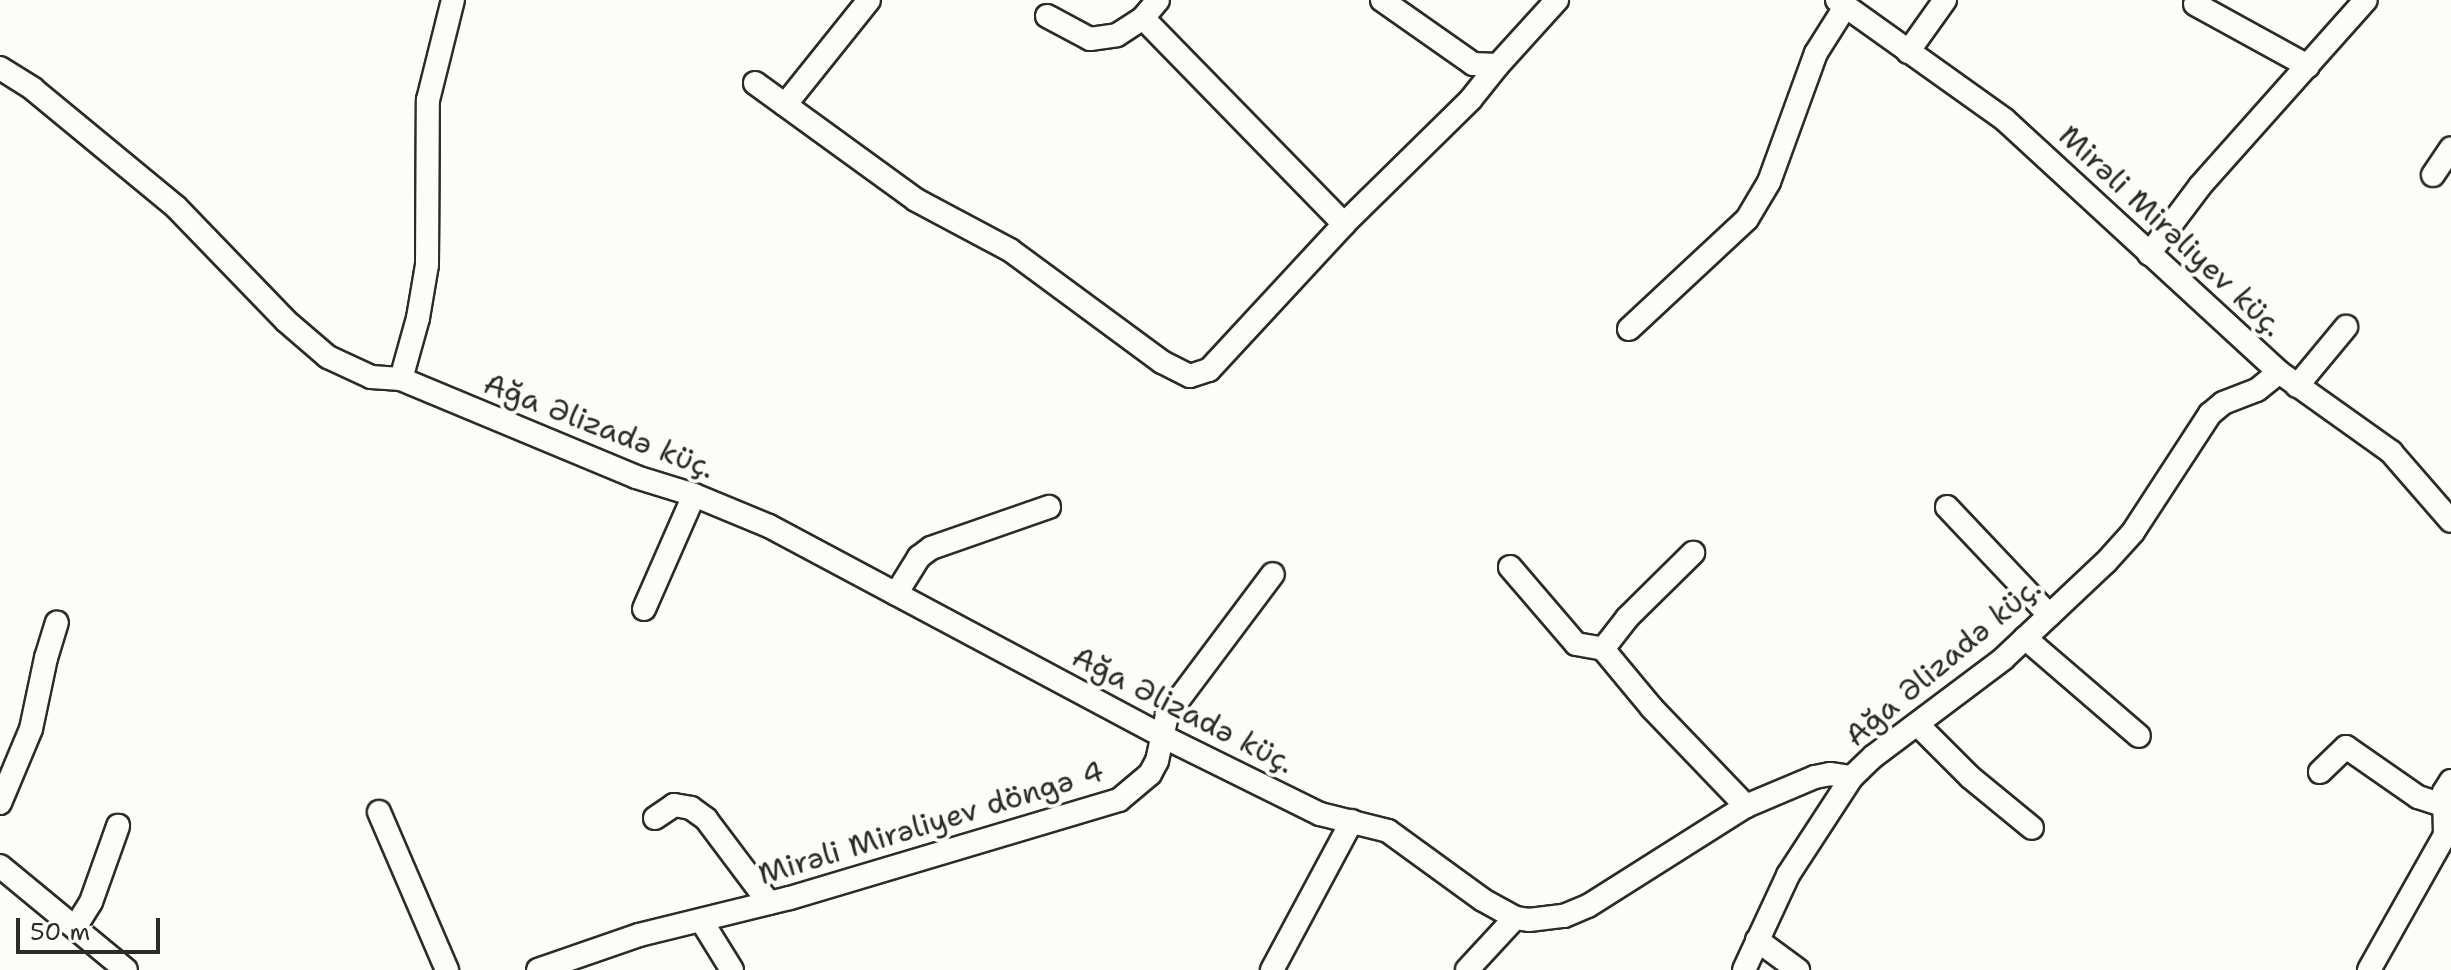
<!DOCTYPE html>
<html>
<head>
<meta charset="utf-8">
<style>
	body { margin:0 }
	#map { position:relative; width:2451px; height:970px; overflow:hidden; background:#fdfcf7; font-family:"Shantell Sans",sans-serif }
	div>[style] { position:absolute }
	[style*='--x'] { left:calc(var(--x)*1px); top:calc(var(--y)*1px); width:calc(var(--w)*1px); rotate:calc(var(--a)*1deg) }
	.roads { filter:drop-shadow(2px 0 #2b2b2b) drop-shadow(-2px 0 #2b2b2b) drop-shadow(0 2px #2b2b2b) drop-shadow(0 -2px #2b2b2b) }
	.minor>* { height:22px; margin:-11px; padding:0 11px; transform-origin:11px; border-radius:11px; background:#fdfcf7 }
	span { translate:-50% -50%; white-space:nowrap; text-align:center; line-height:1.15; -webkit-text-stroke:8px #fdfcf7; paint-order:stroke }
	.street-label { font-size:30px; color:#2b2b2b }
	.scale { position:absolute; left:16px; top:918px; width:144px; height:36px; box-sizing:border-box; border:4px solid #2b2b2b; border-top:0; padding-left:10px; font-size:24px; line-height:28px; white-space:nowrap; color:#2b2b2b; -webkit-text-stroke:6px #fdfcf7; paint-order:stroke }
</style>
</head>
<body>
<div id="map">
	<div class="roads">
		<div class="minor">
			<i style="--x:1382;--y:0;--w:111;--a:35.1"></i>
			<i style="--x:1473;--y:64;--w:25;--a:2"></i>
			<i style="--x:1498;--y:65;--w:88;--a:-47.8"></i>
			<i style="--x:1837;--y:0;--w:206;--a:35.5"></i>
			<i style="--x:2005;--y:120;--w:372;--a:42.6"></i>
			<i style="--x:2279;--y:372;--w:138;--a:35.5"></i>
			<i style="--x:2391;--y:452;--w:91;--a:49"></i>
			<i style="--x:2195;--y:4;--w:129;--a:28.8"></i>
			<i style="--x:1047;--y:16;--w:49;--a:28.1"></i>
			<i style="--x:1090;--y:39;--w:27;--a:-8"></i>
			<i style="--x:1117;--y:35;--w:31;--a:-33"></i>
			<i style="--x:1143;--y:18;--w:23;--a:-50"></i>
			<i style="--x:1143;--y:18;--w:288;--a:45.7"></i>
			<i style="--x:1908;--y:52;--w:64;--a:-54.6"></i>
			<i style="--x:0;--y:68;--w:39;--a:32"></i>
			<i style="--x:33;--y:89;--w:185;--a:39.5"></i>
			<i style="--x:176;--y:207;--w:158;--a:46"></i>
			<i style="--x:286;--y:321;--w:55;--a:40.6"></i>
			<i style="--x:328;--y:357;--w:47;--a:24.9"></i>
			<i style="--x:371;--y:377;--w:30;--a:4"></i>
			<i style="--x:401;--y:379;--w:255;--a:22.6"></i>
			<i style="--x:636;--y:477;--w:61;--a:17.2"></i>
			<i style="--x:694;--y:495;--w:81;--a:22.5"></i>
			<i style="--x:769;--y:526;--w:443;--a:28.1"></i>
			<i style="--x:1160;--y:735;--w:178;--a:26.3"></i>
			<i style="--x:1320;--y:814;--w:70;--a:14"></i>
			<i style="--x:1388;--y:831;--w:117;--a:36"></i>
			<i style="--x:1483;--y:900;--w:37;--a:29"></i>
			<i style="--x:1515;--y:918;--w:14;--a:8"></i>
			<i style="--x:1529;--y:920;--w:35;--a:-7"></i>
			<i style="--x:1564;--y:916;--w:26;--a:-23"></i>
			<i style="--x:1588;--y:906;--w:187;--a:-32.3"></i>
			<i style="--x:1746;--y:806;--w:75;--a:-22.8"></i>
			<i style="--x:1815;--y:777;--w:15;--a:-11"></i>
			<i style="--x:1830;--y:774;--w:22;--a:8"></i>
			<i style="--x:1852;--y:777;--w:30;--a:-44"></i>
			<i style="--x:1874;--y:756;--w:161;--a:-36.9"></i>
			<i style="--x:2003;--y:659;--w:141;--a:-43.3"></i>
			<i style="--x:2106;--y:562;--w:40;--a:-48"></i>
			<i style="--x:2133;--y:532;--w:141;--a:-56.9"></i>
			<i style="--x:2210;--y:414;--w:17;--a:-40"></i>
			<i style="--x:2223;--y:403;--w:36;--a:-21"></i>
			<i style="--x:2257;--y:390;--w:28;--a:-39"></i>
			<i style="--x:755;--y:83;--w:199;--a:36"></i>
			<i style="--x:916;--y:200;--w:106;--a:28"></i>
			<i style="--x:1010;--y:250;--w:189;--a:36.4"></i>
			<i style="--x:1162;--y:362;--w:31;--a:27"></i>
			<i style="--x:1190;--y:376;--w:20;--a:-18"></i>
			<i style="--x:1209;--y:370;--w:199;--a:-47.2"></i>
			<i style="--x:1344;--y:224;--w:178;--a:-44.5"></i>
			<i style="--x:1471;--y:99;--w:43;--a:-51.5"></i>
			<i style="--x:785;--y:105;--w:134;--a:-51.3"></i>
			<i style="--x:2433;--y:175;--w:32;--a:-56"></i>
			<i style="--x:2149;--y:254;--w:85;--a:-53.1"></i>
			<i style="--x:2200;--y:186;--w:249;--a:-48.3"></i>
			<i style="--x:1629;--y:329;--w:161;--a:-43"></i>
			<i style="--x:1747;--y:219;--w:43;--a:-59.3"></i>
			<i style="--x:1769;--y:182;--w:137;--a:-70"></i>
			<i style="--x:1816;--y:53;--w:54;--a:-57.8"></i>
			<i style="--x:401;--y:379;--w:63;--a:-74.4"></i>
			<i style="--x:418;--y:318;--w:54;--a:-80.4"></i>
			<i style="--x:427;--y:265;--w:165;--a:-89.7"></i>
			<i style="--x:428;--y:100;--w:103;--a:-76"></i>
			<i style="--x:2297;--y:386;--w:77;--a:-50.3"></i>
			<i style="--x:1947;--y:507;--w:149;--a:46.6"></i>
			<i style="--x:1510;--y:567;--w:101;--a:49.4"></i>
			<i style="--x:1576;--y:644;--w:27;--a:10"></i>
			<i style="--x:1603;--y:649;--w:77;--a:50.3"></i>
			<i style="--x:1652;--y:708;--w:136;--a:46.2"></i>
			<i style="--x:896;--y:594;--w:44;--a:-58.1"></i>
			<i style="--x:919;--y:557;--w:15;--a:-37"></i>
			<i style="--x:931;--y:548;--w:125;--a:-19.2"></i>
			<i style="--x:644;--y:609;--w:124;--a:-66.3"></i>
			<i style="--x:2025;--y:638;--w:150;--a:40.7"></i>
			<i style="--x:1603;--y:649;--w:39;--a:-52"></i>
			<i style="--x:1627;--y:618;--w:93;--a:-44.6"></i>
			<i style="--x:1918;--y:725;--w:74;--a:45"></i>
			<i style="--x:1970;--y:777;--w:80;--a:39.4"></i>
			<i style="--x:2320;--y:772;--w:36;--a:-44"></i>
			<i style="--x:2346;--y:747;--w:88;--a:34.8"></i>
			<i style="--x:2418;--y:797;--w:25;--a:18"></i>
			<i style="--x:0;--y:803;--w:80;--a:-67.3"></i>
			<i style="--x:31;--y:729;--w:73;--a:-78.1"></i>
			<i style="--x:46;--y:658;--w:37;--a:-73"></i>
			<i style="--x:379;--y:812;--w:172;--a:66.7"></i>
			<i style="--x:655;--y:818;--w:23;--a:-34"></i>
			<i style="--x:674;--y:805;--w:17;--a:10"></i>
			<i style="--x:691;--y:808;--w:19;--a:36"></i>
			<i style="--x:706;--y:819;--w:105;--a:53.1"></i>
			<i style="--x:0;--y:866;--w:163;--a:39.5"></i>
			<i style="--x:701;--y:920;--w:59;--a:58.2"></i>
			<i style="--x:76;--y:926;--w:28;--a:-58"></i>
			<i style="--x:91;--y:902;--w:81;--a:-70.4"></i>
			<i style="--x:1757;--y:940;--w:51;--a:36.2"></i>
			<i style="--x:538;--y:970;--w:107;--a:-19.1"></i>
			<i style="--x:639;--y:935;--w:155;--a:-13.8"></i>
			<i style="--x:790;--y:898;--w:343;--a:-16.6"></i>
			<i style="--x:1119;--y:800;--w:40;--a:-40"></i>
			<i style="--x:1150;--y:774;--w:15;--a:-62"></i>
			<i style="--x:1157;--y:761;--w:47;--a:-77.7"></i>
			<i style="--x:1167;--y:715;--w:176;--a:-53.1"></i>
			<i style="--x:1272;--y:970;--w:169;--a:-61.8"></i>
			<i style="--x:1467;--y:970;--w:71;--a:-47.3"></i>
			<i style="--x:1744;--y:970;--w:105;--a:-65.1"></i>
			<i style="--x:1788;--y:875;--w:117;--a:-56.9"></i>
			<i style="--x:2369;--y:970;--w:155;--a:-60.6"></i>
			<i style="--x:2445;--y:835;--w:43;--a:-91.3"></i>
			<i style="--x:2444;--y:792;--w:13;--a:-58"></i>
		</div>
	</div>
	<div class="street-label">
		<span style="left:2171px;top:231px;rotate:43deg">Mirəli Mirəliyev küç.</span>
		<span style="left:599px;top:426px;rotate:21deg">Ağa Əlizadə küç.</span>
		<span style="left:1943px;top:662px;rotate:-40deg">Ağa Əlizadə küç.</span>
		<span style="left:1183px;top:710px;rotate:27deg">Ağa Əlizadə küç.</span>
		<span style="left:931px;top:823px;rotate:-17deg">Mirəli Mirəliyev döngə 4</span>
	</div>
	<div class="scale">50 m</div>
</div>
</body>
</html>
